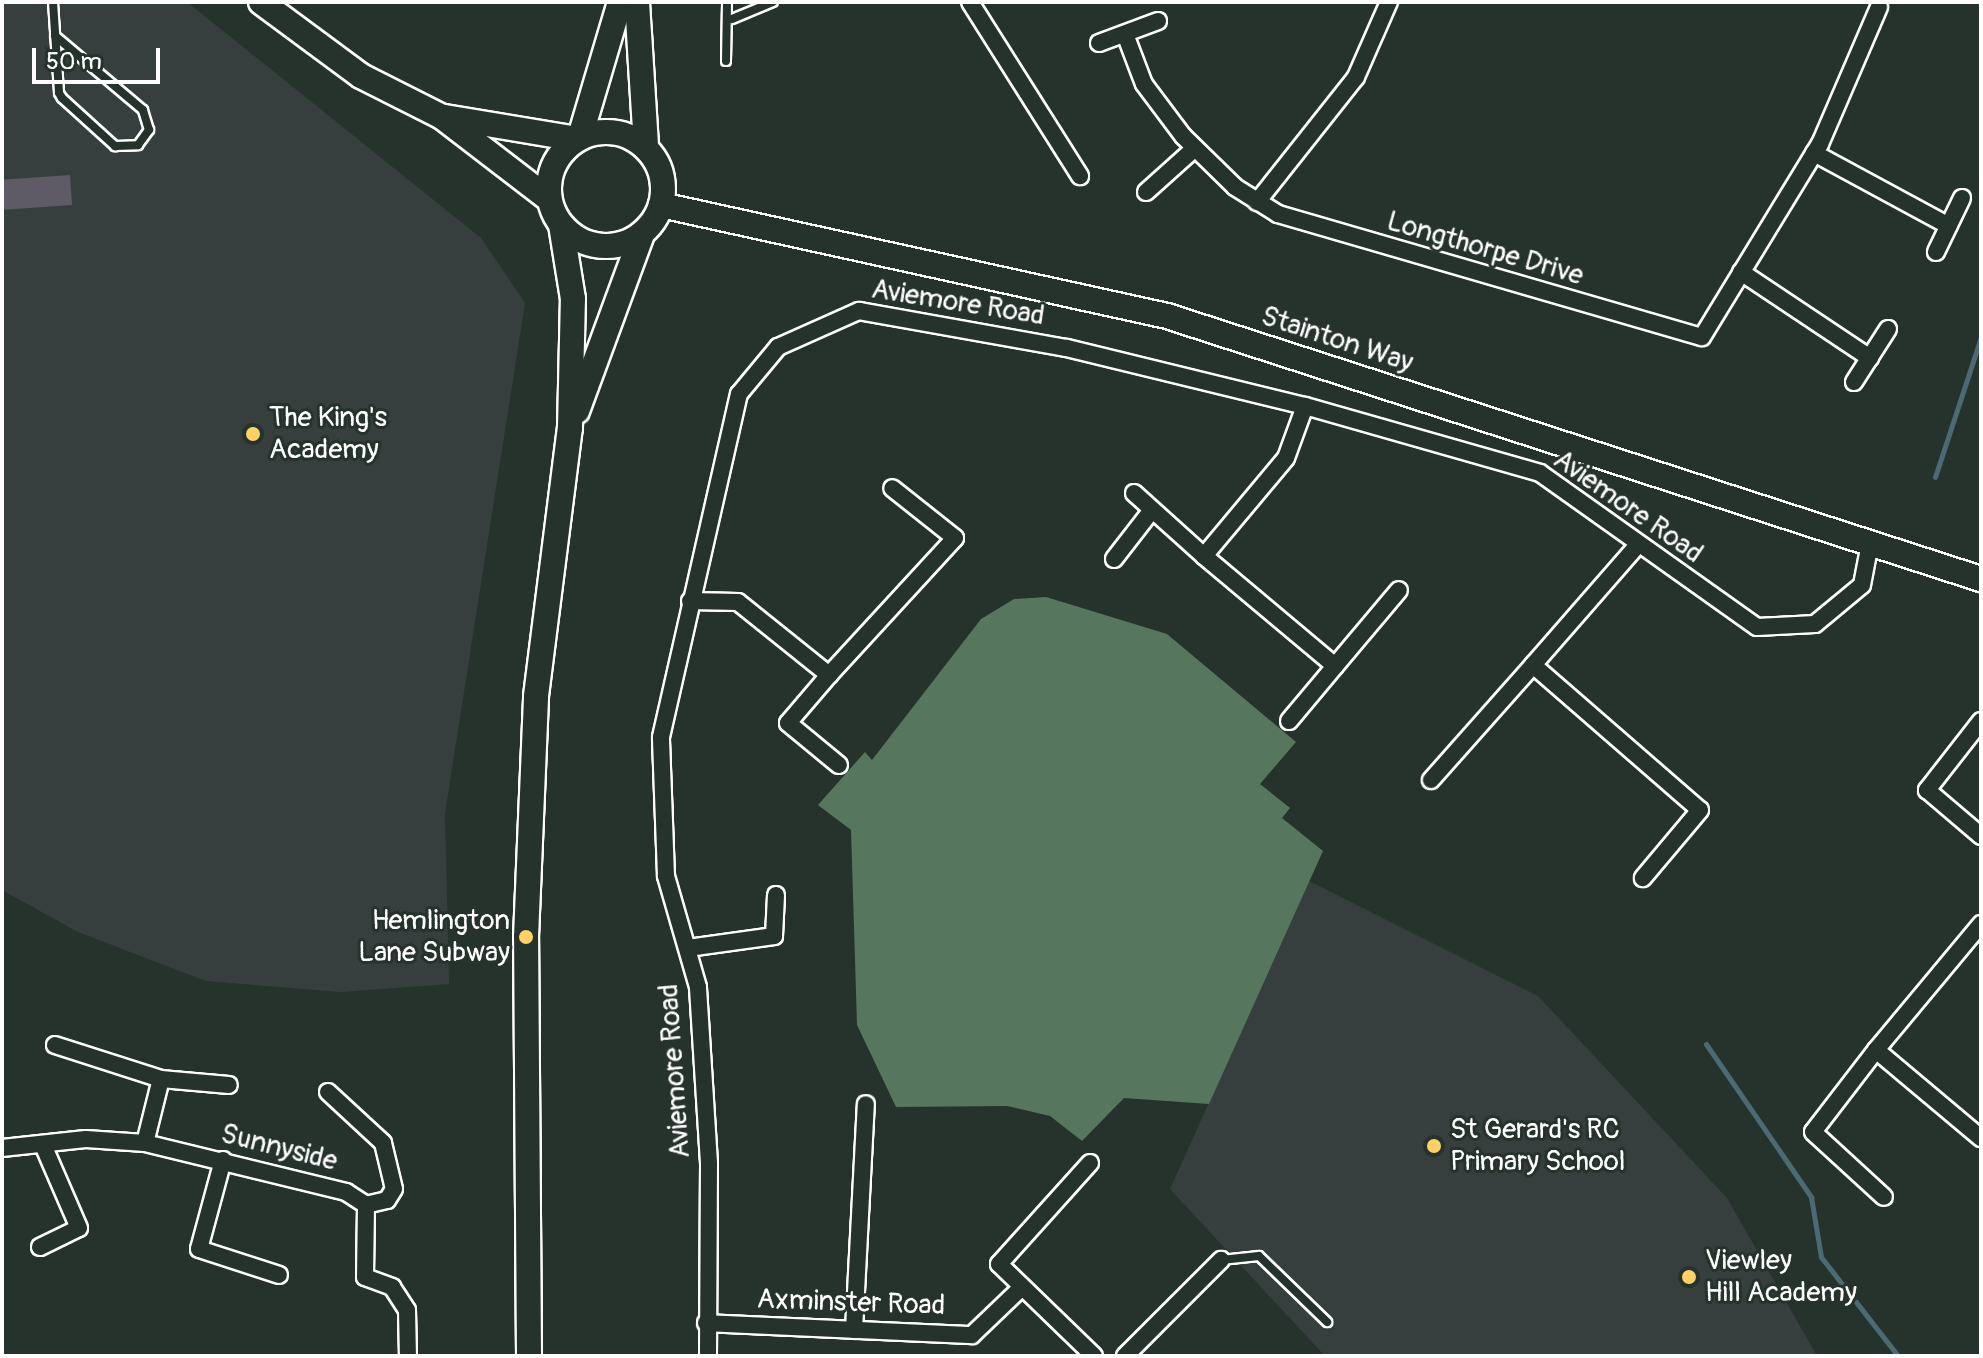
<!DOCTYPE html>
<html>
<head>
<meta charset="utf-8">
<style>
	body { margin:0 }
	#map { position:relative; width:1983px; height:1358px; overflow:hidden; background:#26332d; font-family:Pangolin,sans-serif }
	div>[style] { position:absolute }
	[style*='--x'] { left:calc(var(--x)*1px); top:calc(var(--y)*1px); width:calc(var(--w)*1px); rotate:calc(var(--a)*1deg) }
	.built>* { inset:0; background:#373f3e }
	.green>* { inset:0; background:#56765e }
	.stream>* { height:5px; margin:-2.5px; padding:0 2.5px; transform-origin:2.5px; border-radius:2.5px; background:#4c6a73 }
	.building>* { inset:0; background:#5e5b66; transform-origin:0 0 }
	.roads { filter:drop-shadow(2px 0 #fff) drop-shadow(-2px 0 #fff) drop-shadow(0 2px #fff) drop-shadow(0 -2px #fff) }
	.lane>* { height:8px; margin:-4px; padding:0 4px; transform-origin:4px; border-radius:4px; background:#26332d }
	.street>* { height:16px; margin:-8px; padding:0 8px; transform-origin:8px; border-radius:8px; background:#26332d }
	.secondary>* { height:24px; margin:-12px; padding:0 12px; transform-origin:12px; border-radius:12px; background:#26332d }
	.secondary>.ring { margin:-12px; padding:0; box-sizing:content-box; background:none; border:24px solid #26332d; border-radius:50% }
	.dots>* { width:22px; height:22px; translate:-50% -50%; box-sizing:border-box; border:4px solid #26332d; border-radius:50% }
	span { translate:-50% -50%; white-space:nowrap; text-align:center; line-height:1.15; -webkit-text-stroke:6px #26332d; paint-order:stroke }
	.street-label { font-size:28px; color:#fff }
	.poi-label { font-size:28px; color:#fff }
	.left { translate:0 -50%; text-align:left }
	.right { translate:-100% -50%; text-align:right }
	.frame { position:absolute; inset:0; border:4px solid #fff; pointer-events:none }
	.scale { position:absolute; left:32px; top:48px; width:128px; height:36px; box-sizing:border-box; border:4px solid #fff; border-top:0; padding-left:10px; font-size:24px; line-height:28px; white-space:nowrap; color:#fff; -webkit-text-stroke:6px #26332d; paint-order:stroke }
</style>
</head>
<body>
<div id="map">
	<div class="built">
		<i style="clip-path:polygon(2px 2px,187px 2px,481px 238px,525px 303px,445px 813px,449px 984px,341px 992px,206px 981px,78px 932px,2px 890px)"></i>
		<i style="clip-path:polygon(1309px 881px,1538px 996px,1727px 1198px,1817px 1356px,1325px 1356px,1170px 1189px)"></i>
	</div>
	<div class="green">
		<i style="clip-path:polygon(1046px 597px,1167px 634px,1296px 742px,1260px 784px,1290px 808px,1282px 818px,1323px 851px,1209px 1104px,1124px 1098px,1082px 1141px,1050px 1116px,1007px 1106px,896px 1107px,857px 1025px,851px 830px,818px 805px,865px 752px,872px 760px,981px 619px,1014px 599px)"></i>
	</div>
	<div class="stream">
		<i style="--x:1935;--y:477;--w:147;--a:-71.8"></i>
		<i style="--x:1706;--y:1044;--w:186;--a:55.5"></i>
		<i style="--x:1811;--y:1197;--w:61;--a:80.5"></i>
		<i style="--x:1821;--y:1257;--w:125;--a:52.1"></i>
	</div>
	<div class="building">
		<i style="left:70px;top:175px;width:30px;height:68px;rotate:86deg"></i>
	</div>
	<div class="roads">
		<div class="lane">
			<i style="--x:53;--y:2;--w:91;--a:86.2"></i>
			<i style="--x:59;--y:93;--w:6;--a:59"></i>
			<i style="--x:62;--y:98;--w:72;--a:42.2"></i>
			<i style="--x:115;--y:146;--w:23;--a:-2"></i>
			<i style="--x:138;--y:145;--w:19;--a:-54"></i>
			<i style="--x:149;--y:130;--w:21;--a:-107"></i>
			<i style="--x:143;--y:110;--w:115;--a:-139.9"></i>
			<i style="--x:732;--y:19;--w:44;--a:-22.5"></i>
			<i style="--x:726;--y:61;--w:59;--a:-89"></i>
			<i style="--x:1221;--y:1260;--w:38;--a:-6"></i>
			<i style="--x:1259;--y:1256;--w:95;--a:44.1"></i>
		</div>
		<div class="street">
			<i style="--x:970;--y:2;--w:206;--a:57.7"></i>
			<i style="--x:1125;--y:34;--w:53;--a:69.2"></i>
			<i style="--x:1144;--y:84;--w:65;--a:53.1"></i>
			<i style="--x:1183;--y:136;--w:73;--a:44.4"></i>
			<i style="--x:1235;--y:187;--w:51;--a:32.1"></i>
			<i style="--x:1278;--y:214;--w:441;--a:16.2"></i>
			<i style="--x:1702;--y:337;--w:226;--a:-58.6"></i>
			<i style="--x:1820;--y:144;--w:149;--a:-66.7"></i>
			<i style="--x:1099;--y:43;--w:63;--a:-20.4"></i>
			<i style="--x:1814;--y:153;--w:153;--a:28.4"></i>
			<i style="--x:1146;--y:192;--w:64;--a:-41.9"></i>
			<i style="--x:1257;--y:202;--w:159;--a:-51.6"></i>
			<i style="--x:1356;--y:77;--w:82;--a:-66.3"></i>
			<i style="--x:1936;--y:252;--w:60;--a:-64.3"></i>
			<i style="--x:1741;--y:272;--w:155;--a:33.7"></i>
			<i style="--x:1854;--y:382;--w:63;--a:-57.3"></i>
			<i style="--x:1305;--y:406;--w:55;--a:110.1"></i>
			<i style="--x:1286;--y:458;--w:128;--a:129.9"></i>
			<i style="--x:1204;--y:556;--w:171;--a:40"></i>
			<i style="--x:1335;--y:666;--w:99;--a:-49.9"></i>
			<i style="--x:1134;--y:493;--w:94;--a:42"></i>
			<i style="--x:1636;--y:547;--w:157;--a:131.1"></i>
			<i style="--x:1533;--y:665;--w:221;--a:41"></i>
			<i style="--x:1700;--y:810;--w:89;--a:130"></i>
			<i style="--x:1114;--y:559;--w:62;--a:-52.2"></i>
			<i style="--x:690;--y:601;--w:48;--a:1.2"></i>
			<i style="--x:738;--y:602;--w:117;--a:38.7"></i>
			<i style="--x:829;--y:675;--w:186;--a:-47.4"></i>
			<i style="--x:955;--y:538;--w:80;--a:-141.6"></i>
			<i style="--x:829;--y:675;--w:63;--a:130.5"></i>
			<i style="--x:788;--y:723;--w:66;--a:39.5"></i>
			<i style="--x:1289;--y:721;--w:72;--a:-50.1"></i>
			<i style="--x:1981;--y:721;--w:88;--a:128"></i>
			<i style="--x:1927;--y:790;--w:71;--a:40.4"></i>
			<i style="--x:1431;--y:780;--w:154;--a:-48.4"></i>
			<i style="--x:1981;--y:924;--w:164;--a:129.8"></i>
			<i style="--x:1876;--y:1050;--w:137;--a:40"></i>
			<i style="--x:688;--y:948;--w:87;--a:-7.9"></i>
			<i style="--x:774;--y:936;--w:41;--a:-87.2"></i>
			<i style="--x:55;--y:1045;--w:111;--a:17.8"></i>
			<i style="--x:161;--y:1079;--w:68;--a:5"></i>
			<i style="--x:1876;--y:1050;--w:103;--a:127.5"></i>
			<i style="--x:1813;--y:1132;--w:96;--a:42.5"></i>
			<i style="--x:328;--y:1092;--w:75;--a:42.8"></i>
			<i style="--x:383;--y:1143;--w:47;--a:76.6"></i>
			<i style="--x:394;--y:1189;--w:13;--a:122"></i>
			<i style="--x:387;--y:1200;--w:22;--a:167"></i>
			<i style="--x:145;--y:1143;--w:66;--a:-76"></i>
			<i style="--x:2;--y:1148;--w:84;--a:-6.1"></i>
			<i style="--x:86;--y:1139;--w:59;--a:3.9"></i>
			<i style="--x:145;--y:1143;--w:207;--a:13.7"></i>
			<i style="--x:346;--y:1192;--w:24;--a:33"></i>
			<i style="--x:366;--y:1205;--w:72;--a:90.8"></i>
			<i style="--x:365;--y:1277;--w:29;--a:20"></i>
			<i style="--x:392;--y:1287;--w:27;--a:57"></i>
			<i style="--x:407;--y:1310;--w:46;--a:88.8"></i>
			<i style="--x:223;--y:1160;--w:92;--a:105.1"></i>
			<i style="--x:199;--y:1249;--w:84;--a:18"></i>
			<i style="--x:1090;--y:1163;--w:136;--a:132"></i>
			<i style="--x:999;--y:1264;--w:132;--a:44.1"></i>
			<i style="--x:40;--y:1247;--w:43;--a:-26"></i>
			<i style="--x:79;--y:1228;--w:88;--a:-113.4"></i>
			<i style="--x:706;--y:1323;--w:266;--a:2.6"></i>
			<i style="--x:972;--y:1335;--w:69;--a:-43.8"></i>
			<i style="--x:854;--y:1330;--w:226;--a:-87"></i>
			<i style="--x:708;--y:1356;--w:193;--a:-89.7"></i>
			<i style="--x:709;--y:1163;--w:176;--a:-93.6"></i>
			<i style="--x:698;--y:987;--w:116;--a:-106.1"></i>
			<i style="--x:666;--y:876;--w:139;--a:-92.1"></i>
			<i style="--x:661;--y:737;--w:352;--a:-77.2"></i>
			<i style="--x:739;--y:394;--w:61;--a:-50.3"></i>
			<i style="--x:778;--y:347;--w:89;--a:-24"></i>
			<i style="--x:859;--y:311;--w:211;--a:10.1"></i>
			<i style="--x:1067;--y:348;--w:245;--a:13.7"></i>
			<i style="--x:1305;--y:406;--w:244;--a:15.9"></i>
			<i style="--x:1540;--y:473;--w:266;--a:35.4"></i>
			<i style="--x:1757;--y:627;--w:58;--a:-3"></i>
			<i style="--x:1815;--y:624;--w:61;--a:-39.7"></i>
			<i style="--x:1862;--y:585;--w:43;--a:-79.2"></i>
			<i style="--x:1125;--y:1356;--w:136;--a:-45"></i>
		</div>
		<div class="secondary">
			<i style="--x:261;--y:2;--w:124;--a:36.5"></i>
			<i style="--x:361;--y:76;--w:91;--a:26.8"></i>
			<i style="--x:442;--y:117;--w:135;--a:37.5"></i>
			<i style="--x:637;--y:2;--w:145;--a:86.4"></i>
			<i style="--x:445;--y:117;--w:133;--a:9.5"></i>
			<i class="ring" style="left:549px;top:132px;width:90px;height:90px"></i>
			<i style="--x:580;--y:137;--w:141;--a:-73.5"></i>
			<i style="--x:661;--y:205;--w:518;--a:12.37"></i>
			<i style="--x:1167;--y:316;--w:855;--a:17.91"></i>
			<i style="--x:577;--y:411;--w:189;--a:-69.8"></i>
			<i style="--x:529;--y:1356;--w:419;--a:-90.4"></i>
			<i style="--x:526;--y:937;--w:241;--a:-87.6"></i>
			<i style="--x:536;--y:696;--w:270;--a:-82.8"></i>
			<i style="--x:570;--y:428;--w:129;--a:-88.7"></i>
			<i style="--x:573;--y:299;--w:75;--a:-99.2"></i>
		</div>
	</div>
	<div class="dots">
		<i style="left:253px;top:434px;background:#ffd166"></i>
		<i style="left:526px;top:937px;background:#ffd166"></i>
		<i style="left:1434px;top:1146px;background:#ffd166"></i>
		<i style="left:1689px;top:1277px;background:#ffd166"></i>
	</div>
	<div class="street-label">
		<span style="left:1485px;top:249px;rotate:16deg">Longthorpe Drive</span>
		<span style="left:958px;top:303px;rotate:9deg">Aviemore Road</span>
		<span style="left:1337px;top:340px;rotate:18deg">Stainton Way</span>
		<span style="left:1628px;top:507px;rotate:35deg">Aviemore Road</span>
		<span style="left:675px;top:1071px;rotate:-94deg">Aviemore Road</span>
		<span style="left:279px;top:1148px;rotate:14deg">Sunnyside</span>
		<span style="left:851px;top:1303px;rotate:2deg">Axminster Road</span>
	</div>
	<div class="poi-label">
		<span class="left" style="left:269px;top:434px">The King's<br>Academy</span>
		<span class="right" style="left:510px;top:937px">Hemlington<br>Lane Subway</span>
		<span class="left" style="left:1450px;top:1146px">St Gerard's RC<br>Primary School</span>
		<span class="left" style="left:1705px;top:1277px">Viewley<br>Hill Academy</span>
	</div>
	<div class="frame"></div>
	<div class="scale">50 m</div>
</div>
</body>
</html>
